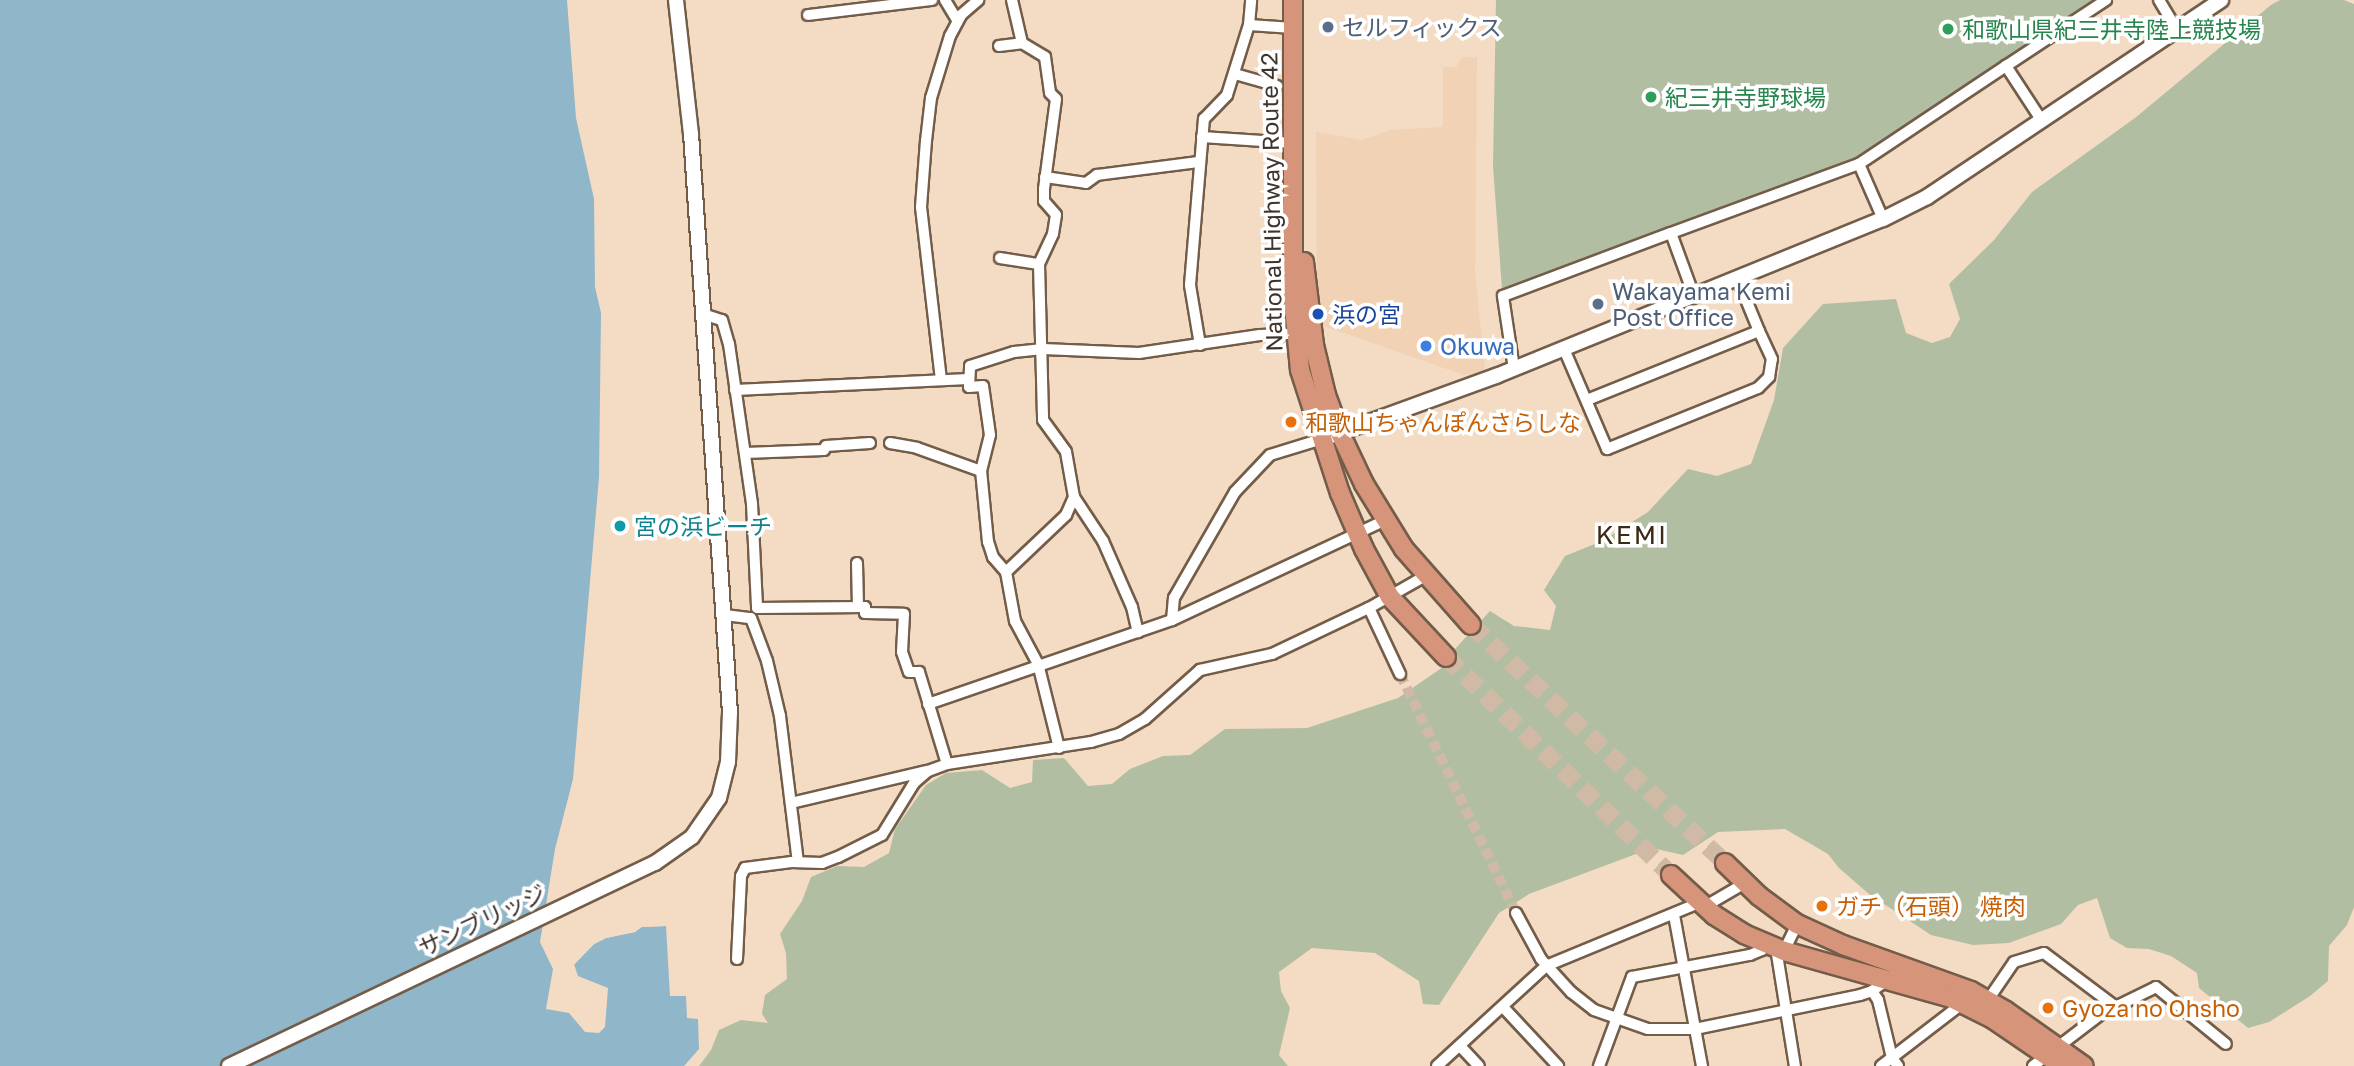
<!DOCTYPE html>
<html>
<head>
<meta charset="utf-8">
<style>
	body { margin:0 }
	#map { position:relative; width:2354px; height:1066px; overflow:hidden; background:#f4dbc4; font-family:"Golos Text","Noto Sans JP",sans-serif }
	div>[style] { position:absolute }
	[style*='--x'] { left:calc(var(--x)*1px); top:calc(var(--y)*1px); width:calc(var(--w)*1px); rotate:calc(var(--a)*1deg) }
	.built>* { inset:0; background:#f1d2b5 }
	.green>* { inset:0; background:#b2bea2 }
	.water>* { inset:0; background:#90b6ca }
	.pier>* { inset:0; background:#f4dbc4 }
	.minor-tunnel>* { height:10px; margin-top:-5px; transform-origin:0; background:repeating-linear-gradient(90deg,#d0baa5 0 10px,transparent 0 15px) }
	.trunk-tunnel>* { height:18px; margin-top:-9px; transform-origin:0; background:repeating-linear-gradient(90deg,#d0baa5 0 18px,transparent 0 27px) }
	.roads { filter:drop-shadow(2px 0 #735d49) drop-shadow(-2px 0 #735d49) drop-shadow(0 2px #735d49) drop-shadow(0 -2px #735d49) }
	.minor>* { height:10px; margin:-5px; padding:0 5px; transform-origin:5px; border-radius:5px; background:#fff }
	.tertiary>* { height:14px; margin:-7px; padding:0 7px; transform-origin:7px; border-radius:7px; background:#fff }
	.trunk>* { height:18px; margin:-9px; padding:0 9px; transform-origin:9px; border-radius:9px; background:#d6947a }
	.dots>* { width:19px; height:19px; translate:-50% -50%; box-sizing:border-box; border:4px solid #fff; border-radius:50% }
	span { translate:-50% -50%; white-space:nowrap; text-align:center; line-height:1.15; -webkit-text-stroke:7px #fff; paint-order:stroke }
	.service-label { font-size:23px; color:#4e5e75 }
	.left { translate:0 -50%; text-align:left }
	.leisure-label { font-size:23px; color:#27864d }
	.street-label { font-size:23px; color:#3e342b }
	.transit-label { font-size:23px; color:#164399 }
	.shop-label { font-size:23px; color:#366cbe }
	.food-label { font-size:23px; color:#c56008 }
	.culture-label { font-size:23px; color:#0d838f }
	.quarter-label { font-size:26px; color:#3b2815; letter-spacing:2px }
</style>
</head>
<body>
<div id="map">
	<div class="built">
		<i style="clip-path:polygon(1462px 57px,1477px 57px,1475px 272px,1485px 371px,1464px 375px,1321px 325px,1317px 276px,1316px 132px,1362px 140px,1390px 130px,1443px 127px,1443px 67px,1456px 67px)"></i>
	</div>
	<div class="green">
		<i style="clip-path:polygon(1496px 0,2098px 0,1871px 151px,1847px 164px,1502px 289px,1493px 166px)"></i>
		<i style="clip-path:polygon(2280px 0,2344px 0,2354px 4px,2354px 907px,2347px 925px,2329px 946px,2328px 981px,2310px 996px,2269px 1022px,2248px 1028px,2199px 988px,2197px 973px,2171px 956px,2149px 949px,2127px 948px,2110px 938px,2097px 898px,2078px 905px,2061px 924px,2009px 943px,1973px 945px,1931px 935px,1869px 894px,1839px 868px,1828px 854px,1785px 829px,1718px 832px,1683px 855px,1652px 848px,1529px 894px,1499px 913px,1439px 1005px,1423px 1004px,1419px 981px,1375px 953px,1312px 948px,1279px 972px,1281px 991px,1290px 1008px,1279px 1055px,1288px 1066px,699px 1066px,711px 1050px,719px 1030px,741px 1020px,768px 1023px,762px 1014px,765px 995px,787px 979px,786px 953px,780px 934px,802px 901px,811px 877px,837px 866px,864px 867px,889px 853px,895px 829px,926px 785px,946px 773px,982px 770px,1010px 788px,1032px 782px,1033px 760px,1064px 758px,1088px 786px,1112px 784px,1130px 769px,1163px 756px,1190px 755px,1225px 729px,1307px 728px,1398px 698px,1443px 667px,1455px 649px,1490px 611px,1514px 626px,1550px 630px,1556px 606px,1544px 590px,1565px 556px,1602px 541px,1648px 512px,1688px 469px,1717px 476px,1751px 464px,1774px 400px,1783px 348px,1823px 304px,1896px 299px,1906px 333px,1932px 343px,1950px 337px,1960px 319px,1949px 284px,1994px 240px,2032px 192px,2135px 118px,2271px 5px)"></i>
	</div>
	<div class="water">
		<i style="clip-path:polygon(0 0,567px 0,576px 118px,594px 199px,595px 287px,601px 313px,599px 477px,573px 779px,555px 849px,540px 942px,553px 969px,546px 1009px,569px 1013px,585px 1032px,599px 1033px,605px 1027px,608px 988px,578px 976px,574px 964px,594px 944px,606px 938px,635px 932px,641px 927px,666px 926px,670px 996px,686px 996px,687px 1018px,698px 1019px,699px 1049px,684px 1066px,0 1066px)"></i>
	</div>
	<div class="pier">
		<i style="clip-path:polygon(665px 922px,666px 926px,642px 927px,635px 932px,606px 938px,594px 944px,571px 968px,571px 962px,581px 951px,604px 935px,634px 929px,641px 924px)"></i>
	</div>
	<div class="minor-tunnel">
		<i style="--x:1400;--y:674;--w:266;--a:64.1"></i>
	</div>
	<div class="trunk-tunnel">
		<i style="--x:1471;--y:625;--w:348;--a:43.1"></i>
		<i style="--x:1446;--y:657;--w:313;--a:44.1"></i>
	</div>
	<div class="roads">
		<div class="minor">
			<i style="--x:945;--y:0;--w:23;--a:59"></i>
			<i style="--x:1012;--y:0;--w:44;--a:76.9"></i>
			<i style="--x:1022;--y:43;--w:27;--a:31"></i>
			<i style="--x:1045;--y:57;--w:36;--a:82"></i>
			<i style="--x:1050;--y:93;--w:8;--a:45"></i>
			<i style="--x:1056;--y:99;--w:91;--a:97.6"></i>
			<i style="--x:1044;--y:189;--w:12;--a:90"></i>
			<i style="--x:1044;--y:201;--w:18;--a:49"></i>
			<i style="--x:1056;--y:215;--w:19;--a:99"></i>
			<i style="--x:1053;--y:234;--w:33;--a:115"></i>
			<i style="--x:1039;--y:264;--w:156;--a:88.5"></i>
			<i style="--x:1043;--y:420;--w:39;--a:54"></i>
			<i style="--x:1066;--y:452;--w:46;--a:79.9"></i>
			<i style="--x:1074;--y:497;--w:53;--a:56.6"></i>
			<i style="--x:1103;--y:541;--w:72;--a:66.3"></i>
			<i style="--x:1132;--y:607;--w:26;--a:77"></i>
			<i style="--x:2159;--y:0;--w:35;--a:59"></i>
			<i style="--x:808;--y:15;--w:125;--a:-6.9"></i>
			<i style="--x:1249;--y:25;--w:44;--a:3.9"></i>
			<i style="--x:999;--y:46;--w:23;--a:-7"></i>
			<i style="--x:1235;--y:74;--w:44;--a:15.9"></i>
			<i style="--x:2042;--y:121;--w:66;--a:-123.2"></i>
			<i style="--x:2006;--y:66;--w:120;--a:-33.4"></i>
			<i style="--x:1202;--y:137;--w:91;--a:3.8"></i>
			<i style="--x:1859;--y:164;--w:177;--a:-33.7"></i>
			<i style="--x:1045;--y:177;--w:41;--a:8.3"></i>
			<i style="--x:1086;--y:183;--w:14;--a:-36"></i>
			<i style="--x:1097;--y:175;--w:103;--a:-7.3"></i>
			<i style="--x:1671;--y:233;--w:200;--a:-20.2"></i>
			<i style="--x:1859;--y:164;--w:60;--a:66.4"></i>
			<i style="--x:1000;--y:258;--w:39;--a:9"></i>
			<i style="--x:703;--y:314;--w:20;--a:18"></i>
			<i style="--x:722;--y:320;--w:25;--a:74"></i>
			<i style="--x:729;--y:344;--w:162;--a:81.8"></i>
			<i style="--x:752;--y:504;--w:104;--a:87.2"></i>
			<i style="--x:757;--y:608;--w:108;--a:-0.5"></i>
			<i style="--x:865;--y:607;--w:6;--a:90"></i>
			<i style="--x:865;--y:613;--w:39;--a:1"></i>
			<i style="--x:904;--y:614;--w:38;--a:93"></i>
			<i style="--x:902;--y:652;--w:21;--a:71"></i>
			<i style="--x:909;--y:672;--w:10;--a:0"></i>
			<i style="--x:919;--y:672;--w:96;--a:73.1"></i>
			<i style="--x:1200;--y:345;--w:61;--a:-99.5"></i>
			<i style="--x:1190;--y:285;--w:167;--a:-85.2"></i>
			<i style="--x:1204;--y:119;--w:33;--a:-46"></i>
			<i style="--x:1227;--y:95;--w:73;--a:-72.6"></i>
			<i style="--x:1249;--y:25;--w:25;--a:-85"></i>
			<i style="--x:1564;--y:349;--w:109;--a:66.7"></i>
			<i style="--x:1607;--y:449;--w:163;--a:-22"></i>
			<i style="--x:1758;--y:388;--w:16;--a:-45"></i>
			<i style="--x:1769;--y:377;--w:18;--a:-81"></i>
			<i style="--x:1772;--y:359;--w:31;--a:-115"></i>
			<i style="--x:1514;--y:369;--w:74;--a:-98.6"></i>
			<i style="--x:1503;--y:296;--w:179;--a:-20.6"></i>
			<i style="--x:1671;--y:233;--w:67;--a:69.9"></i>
			<i style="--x:941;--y:380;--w:174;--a:-96.6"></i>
			<i style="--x:921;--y:207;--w:66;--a:-85.7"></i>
			<i style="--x:926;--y:141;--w:43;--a:-83.4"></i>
			<i style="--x:931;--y:98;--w:65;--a:-73"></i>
			<i style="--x:950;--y:36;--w:24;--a:-62"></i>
			<i style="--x:961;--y:15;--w:23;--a:-41"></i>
			<i style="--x:735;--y:390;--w:234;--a:-2.7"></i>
			<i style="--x:1587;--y:400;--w:185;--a:-21.9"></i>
			<i style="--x:1759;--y:331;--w:55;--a:-112.4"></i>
			<i style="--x:890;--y:443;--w:27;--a:10"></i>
			<i style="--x:917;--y:448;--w:68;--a:19.8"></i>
			<i style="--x:745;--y:453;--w:79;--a:-2.2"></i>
			<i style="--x:824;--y:450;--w:4;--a:-63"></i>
			<i style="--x:826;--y:446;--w:44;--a:-3.9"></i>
			<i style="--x:857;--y:563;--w:44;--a:88.7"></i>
			<i style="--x:1006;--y:572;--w:83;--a:-43.5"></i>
			<i style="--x:1066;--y:515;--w:20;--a:-66"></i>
			<i style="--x:1369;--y:608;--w:73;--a:64.8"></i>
			<i style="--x:725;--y:615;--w:26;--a:7"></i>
			<i style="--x:751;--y:618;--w:46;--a:69.6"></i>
			<i style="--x:767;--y:661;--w:57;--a:76.7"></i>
			<i style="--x:780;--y:716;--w:147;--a:83"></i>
			<i style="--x:1172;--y:620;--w:22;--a:-85"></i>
			<i style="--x:1174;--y:598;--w:122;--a:-60.1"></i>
			<i style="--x:1235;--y:492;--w:51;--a:-46.6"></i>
			<i style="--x:1270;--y:455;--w:54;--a:-17.1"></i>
			<i style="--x:928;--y:704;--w:258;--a:-19"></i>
			<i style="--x:1172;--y:620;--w:235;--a:-25.1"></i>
			<i style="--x:1059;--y:748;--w:87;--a:-104"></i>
			<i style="--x:1038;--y:664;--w:49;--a:-118.1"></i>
			<i style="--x:1015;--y:621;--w:50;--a:-100.4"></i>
			<i style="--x:1006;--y:572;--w:20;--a:-131"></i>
			<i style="--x:993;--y:557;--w:16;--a:-108"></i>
			<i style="--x:988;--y:542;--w:71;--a:-95.6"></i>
			<i style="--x:981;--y:471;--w:37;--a:-76"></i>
			<i style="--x:990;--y:435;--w:49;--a:-98.1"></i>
			<i style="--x:983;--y:386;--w:14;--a:176"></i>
			<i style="--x:969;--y:387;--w:21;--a:-87"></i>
			<i style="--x:970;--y:366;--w:46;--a:-17.7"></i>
			<i style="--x:1014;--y:352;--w:29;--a:-6"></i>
			<i style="--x:1043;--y:349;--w:96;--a:2.4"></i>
			<i style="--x:1139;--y:353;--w:122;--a:-8.5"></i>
			<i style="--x:1260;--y:335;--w:34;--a:-2"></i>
			<i style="--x:791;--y:803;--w:139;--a:-13.3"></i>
			<i style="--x:1704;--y:907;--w:48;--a:-30.3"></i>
			<i style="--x:1516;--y:913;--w:52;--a:61.5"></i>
			<i style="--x:1541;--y:959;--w:45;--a:47.7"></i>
			<i style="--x:1571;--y:992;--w:29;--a:38"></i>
			<i style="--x:1594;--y:1010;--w:57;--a:19.4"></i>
			<i style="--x:1648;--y:1029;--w:47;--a:0"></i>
			<i style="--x:1695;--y:1029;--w:168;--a:-11.6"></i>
			<i style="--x:1860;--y:995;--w:13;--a:-18"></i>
			<i style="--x:1872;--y:991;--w:43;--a:-35.5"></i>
			<i style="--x:1674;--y:915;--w:154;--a:79.5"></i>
			<i style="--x:1776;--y:948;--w:120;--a:80.9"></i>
			<i style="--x:1784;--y:951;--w:30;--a:-64"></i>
			<i style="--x:737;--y:959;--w:83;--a:-87.2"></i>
			<i style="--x:741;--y:876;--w:9;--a:-63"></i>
			<i style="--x:745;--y:868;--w:47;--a:-7.3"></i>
			<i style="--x:792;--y:862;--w:30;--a:2"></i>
			<i style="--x:822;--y:863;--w:17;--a:-21"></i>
			<i style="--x:838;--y:857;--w:49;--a:-26.6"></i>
			<i style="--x:882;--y:835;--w:61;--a:-58.4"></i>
			<i style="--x:914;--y:783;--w:18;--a:-41"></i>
			<i style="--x:928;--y:771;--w:20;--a:-20"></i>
			<i style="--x:947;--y:764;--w:146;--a:-8.7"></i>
			<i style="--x:1091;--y:742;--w:29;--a:-16"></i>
			<i style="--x:1119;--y:734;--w:30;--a:-30"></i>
			<i style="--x:1145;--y:719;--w:74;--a:-41.7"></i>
			<i style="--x:1200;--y:670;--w:74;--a:-12.5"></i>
			<i style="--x:1272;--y:654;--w:107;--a:-25.4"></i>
			<i style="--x:1369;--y:608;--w:64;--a:-29.7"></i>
			<i style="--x:1872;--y:991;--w:11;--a:56"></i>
			<i style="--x:1878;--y:1000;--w:60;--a:76.4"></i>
			<i style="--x:1892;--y:1058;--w:10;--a:53"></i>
			<i style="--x:1988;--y:1000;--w:46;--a:-55.6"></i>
			<i style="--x:2014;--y:962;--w:31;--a:-17"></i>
			<i style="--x:2044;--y:953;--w:90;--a:36.9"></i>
			<i style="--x:1503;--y:1007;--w:81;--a:47"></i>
			<i style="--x:1461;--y:1047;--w:26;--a:47"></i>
			<i style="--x:1437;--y:1066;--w:148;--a:-42.5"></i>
			<i style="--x:1546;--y:966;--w:165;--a:-22.4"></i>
			<i style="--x:1599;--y:1066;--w:95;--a:-69.7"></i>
			<i style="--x:1632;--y:977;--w:120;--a:-10.6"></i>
			<i style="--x:1750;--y:955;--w:13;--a:-23"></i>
			<i style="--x:1762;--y:950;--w:7;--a:-63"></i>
			<i style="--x:1881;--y:1066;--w:103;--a:-37.5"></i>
			<i style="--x:2033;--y:1066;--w:86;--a:-37.4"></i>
			<i style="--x:2101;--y:1014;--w:61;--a:-26.1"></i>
			<i style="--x:2156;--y:987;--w:90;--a:39.2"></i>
		</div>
		<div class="tertiary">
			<i style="--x:1331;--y:436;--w:176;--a:-20"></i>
			<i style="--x:1496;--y:376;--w:418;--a:-22.1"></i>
			<i style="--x:1883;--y:219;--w:49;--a:-26.6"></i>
			<i style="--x:1927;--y:197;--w:354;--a:-33.8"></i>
			<i style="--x:229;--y:1066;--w:472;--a:-25.5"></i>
			<i style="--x:655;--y:863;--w:45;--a:-35.1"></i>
			<i style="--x:692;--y:837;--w:47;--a:-55.3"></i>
			<i style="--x:719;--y:798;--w:37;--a:-76"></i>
			<i style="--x:728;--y:762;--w:49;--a:-87.7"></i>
			<i style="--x:730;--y:713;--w:580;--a:-93.85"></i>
			<i style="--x:691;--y:134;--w:135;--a:-96.4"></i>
		</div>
		<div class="trunk">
			<i style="--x:1293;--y:0;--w:295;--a:90"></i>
			<i style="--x:1293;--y:295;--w:75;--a:84.7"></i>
			<i style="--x:1300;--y:370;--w:129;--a:72"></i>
			<i style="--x:1340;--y:493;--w:61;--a:66.8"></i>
			<i style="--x:1364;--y:549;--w:55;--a:61.6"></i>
			<i style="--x:1390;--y:597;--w:82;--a:47"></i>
			<i style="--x:1304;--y:262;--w:84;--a:83.1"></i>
			<i style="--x:1314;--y:345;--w:51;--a:76.5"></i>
			<i style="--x:1326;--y:395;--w:40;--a:69.8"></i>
			<i style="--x:1340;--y:433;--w:56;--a:64.8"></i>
			<i style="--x:1364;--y:484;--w:76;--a:58.4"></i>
			<i style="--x:1404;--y:549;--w:101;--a:48.6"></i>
			<i style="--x:1725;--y:863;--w:47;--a:44.1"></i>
			<i style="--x:1759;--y:896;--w:47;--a:36.4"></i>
			<i style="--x:1797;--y:924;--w:51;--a:24.5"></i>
			<i style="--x:1843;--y:945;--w:136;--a:19.8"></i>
			<i style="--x:1971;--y:991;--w:40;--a:29.7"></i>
			<i style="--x:2006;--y:1011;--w:95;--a:35.2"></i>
			<i style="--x:1671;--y:875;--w:59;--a:42.9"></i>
			<i style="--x:1714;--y:915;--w:36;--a:32"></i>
			<i style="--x:1744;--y:934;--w:43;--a:23"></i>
			<i style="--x:1784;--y:951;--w:173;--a:15.7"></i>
			<i style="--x:1951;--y:998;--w:47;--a:26.6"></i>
			<i style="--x:1993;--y:1019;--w:83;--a:34.3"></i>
		</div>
	</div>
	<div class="dots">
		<i style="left:1328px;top:27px;background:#5c6f8a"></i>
		<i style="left:1948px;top:29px;background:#2e9e5b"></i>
		<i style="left:1651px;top:97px;background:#2e9e5b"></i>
		<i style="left:1598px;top:304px;background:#5c6f8a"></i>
		<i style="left:1318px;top:314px;background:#1a4fb4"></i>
		<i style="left:1426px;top:346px;background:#3f7fe0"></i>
		<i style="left:1291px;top:422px;background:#e8710a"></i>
		<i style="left:620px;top:526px;background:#0f9aa8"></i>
		<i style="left:1822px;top:906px;background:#e8710a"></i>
		<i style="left:2048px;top:1008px;background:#e8710a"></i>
	</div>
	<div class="service-label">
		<span class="left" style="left:1342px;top:27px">セルフィックス</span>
		<span class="left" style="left:1612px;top:304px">Wakayama Kemi<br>Post Office</span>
	</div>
	<div class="leisure-label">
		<span class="left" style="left:1962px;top:29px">和歌山県紀三井寺陸上競技場</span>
		<span class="left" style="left:1665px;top:97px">紀三井寺野球場</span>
	</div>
	<div class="street-label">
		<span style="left:1271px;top:202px;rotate:-91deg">National Highway Route 42</span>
		<span style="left:482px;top:920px;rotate:-25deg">サンブリッジ</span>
	</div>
	<div class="transit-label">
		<span class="left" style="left:1332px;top:314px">浜の宮</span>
	</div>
	<div class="shop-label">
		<span class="left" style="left:1440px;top:346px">Okuwa</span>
	</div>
	<div class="food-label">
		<span class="left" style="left:1305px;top:422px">和歌山ちゃんぽんさらしな</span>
		<span class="left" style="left:1836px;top:906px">ガチ（石頭） 焼肉</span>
		<span class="left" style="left:2062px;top:1008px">Gyoza no Ohsho</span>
	</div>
	<div class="culture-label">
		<span class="left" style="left:634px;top:526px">宮の浜ビーチ</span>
	</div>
	<div class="quarter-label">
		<span style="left:1632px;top:535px">KEMI</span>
	</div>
</div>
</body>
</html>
